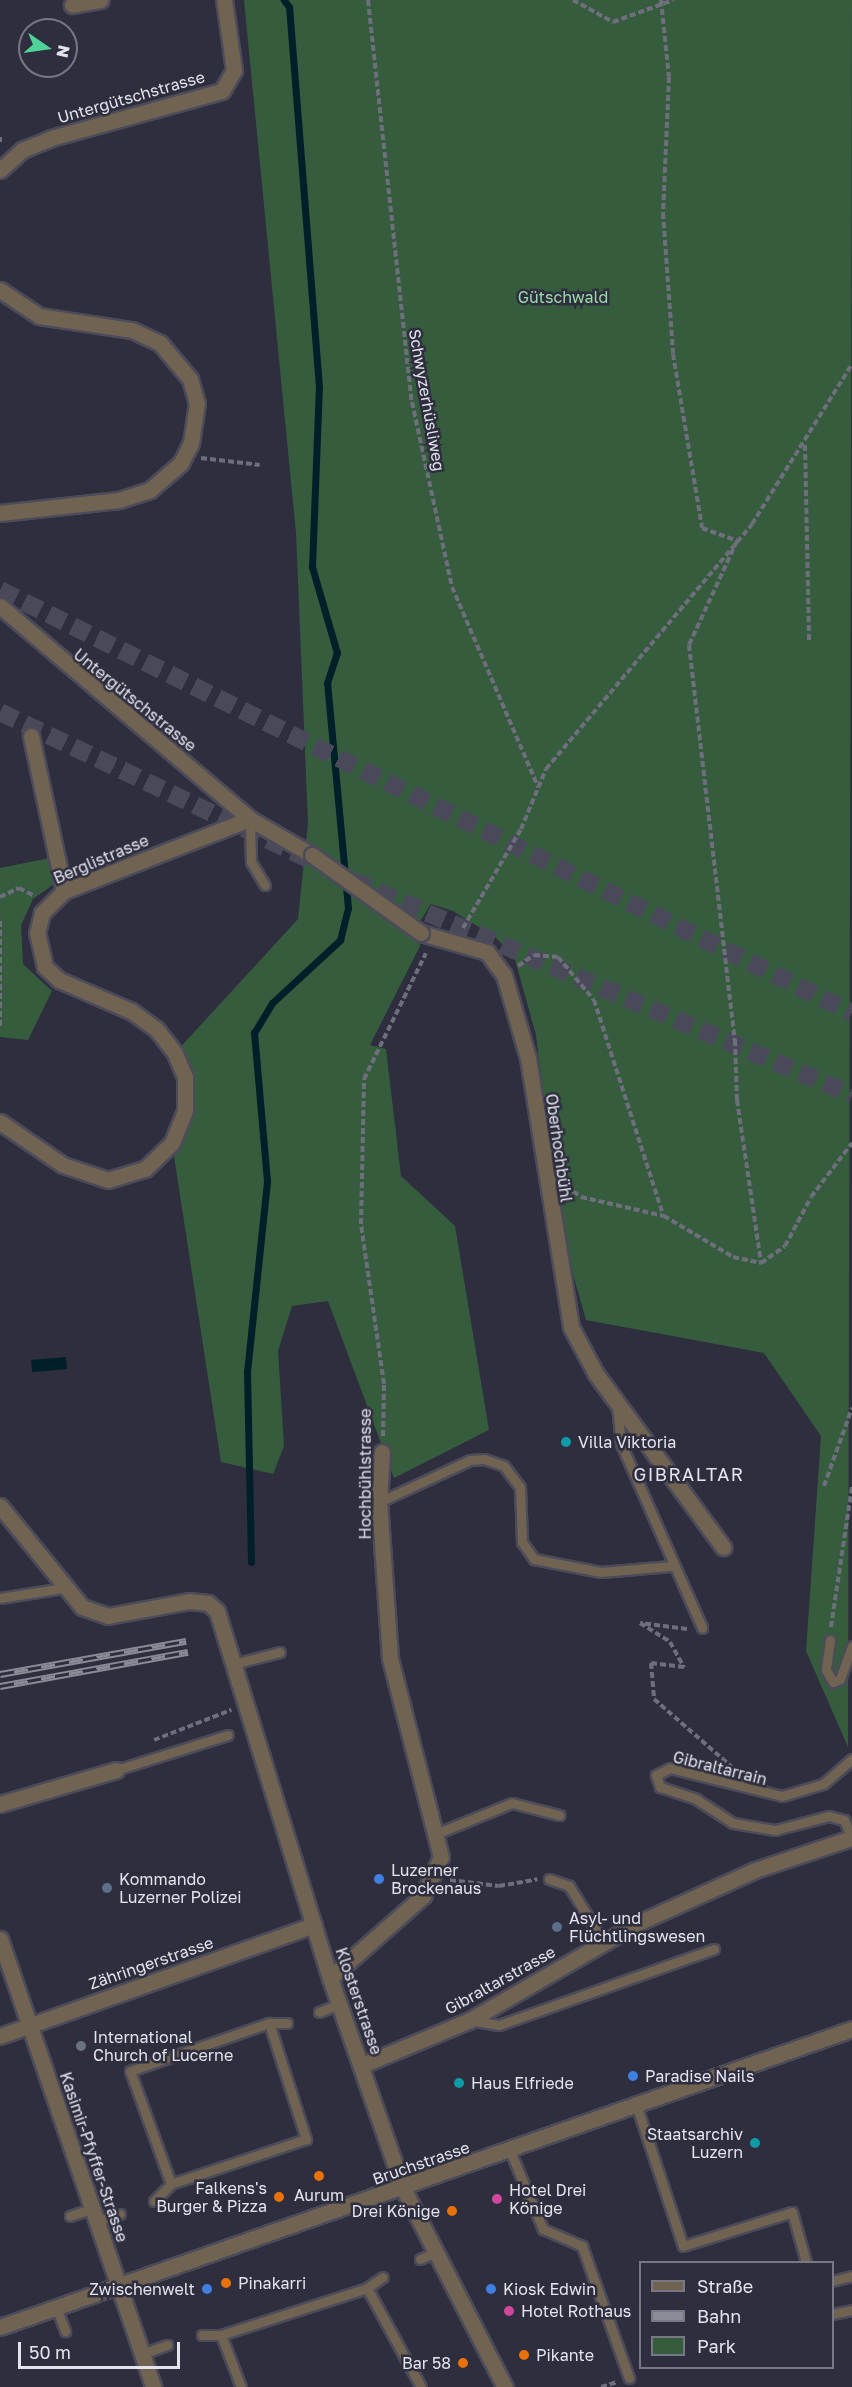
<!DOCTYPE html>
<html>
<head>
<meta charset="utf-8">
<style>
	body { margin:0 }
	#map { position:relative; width:852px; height:2387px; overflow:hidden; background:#2f2e3e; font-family:"Golos Text",sans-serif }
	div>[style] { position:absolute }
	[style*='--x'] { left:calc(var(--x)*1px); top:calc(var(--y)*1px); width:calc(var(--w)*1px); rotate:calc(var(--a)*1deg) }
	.green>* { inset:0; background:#365c3e }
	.water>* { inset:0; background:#002029; transform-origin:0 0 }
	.stream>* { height:7px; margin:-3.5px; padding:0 3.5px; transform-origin:3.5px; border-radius:3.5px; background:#002029 }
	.motorway-tunnel>* { height:18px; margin-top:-9px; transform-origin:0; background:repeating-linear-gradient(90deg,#4a4959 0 18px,transparent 0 27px) }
	.path>* { height:4px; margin-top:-2px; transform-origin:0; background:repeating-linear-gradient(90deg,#6f6e7d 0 6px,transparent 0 9px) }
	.roads { filter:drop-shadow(2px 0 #4c4b5a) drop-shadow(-2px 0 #4c4b5a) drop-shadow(0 2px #4c4b5a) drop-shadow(0 -2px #4c4b5a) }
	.service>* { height:9px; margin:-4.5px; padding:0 4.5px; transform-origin:4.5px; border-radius:4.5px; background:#706352 }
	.minor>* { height:15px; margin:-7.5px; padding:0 7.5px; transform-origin:7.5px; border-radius:7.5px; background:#706352 }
	.rail>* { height:7px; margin-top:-3.5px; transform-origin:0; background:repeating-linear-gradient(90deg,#2f2e3e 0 14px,#8b8b98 0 28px); box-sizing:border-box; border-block:2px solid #8b8b98 }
	.bridges { filter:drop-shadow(2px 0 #4c4b5a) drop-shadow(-2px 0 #4c4b5a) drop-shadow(0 2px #4c4b5a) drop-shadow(0 -2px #4c4b5a) }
	.minor-bridge>* { height:15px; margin:-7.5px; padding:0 7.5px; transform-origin:7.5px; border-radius:7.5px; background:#706352 }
	.dots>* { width:16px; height:16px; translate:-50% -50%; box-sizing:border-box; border:3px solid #2f2e3e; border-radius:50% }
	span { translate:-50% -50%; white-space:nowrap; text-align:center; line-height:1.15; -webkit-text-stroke:5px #2f2e3e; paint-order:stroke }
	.street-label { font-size:16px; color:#e4e4ef }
	.park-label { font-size:16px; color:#99dba7 }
	.poi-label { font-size:16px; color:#e4e4ef }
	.left { translate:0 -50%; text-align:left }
	.right { translate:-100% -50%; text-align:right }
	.neighbourhood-label { font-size:18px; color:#e4e4ef; letter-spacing:1.5px }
	.legend { position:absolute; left:639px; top:2261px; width:195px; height:108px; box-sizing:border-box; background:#2f2e3e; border:2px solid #777785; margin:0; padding:8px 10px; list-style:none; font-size:18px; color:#e4e4ef }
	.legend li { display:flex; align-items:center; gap:12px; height:30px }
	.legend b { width:30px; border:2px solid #777785 }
	.north { position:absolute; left:18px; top:18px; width:60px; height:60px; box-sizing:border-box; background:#2f2e3e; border:2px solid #777785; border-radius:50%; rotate:103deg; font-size:16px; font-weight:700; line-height:24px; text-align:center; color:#e4e4ef }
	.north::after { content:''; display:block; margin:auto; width:21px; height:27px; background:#4ed399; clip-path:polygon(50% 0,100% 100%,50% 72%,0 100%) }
	.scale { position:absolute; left:18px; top:2342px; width:162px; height:27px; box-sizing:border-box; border:3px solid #e4e4ef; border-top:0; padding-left:8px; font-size:18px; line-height:21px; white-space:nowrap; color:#e4e4ef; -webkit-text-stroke:4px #2f2e3e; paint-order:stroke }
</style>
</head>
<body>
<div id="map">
	<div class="green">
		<i style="clip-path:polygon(244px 0,852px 0,848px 1747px,806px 1651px,821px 1436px,764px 1353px,586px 1320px,543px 1169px,548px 1134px,536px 1035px,514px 956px,496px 938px,453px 911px,431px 904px,419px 923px,420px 946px,370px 1045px,386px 1049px,401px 1176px,455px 1226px,489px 1430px,394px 1478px,328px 1301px,292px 1306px,278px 1351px,284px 1446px,273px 1474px,221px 1462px,172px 1143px,185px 1111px,175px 1053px,298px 919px,308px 823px,296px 533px)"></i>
		<i style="clip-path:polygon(50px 858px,54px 884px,33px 899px,21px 925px,23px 964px,52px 991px,28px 1040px,0 1037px,0 868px)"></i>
	</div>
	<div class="water">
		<i style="left:66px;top:1357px;width:12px;height:35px;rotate:85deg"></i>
	</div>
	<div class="stream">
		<i style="--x:251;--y:1562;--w:190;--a:-91.2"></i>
		<i style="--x:247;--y:1372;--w:192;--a:-84"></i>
		<i style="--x:267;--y:1181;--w:149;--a:-95"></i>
		<i style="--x:254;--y:1033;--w:35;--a:-59"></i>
		<i style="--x:272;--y:1003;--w:93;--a:-42.8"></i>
		<i style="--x:340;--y:940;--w:33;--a:-76"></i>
		<i style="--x:348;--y:908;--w:226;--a:-95.3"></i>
		<i style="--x:327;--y:683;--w:32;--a:-72"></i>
		<i style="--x:337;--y:653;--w:90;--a:-106.2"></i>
		<i style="--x:312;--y:567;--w:180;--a:-87.8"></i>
		<i style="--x:319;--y:387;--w:381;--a:-94.5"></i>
		<i style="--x:289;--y:7;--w:9;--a:-126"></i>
	</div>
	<div class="motorway-tunnel">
		<i style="--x:0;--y:590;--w:951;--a:26.4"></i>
		<i style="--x:0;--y:712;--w:346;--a:25.5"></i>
		<i style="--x:353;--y:881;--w:543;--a:23.21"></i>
	</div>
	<div class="path">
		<i style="--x:368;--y:0;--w:404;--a:83.8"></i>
		<i style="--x:412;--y:402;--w:189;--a:77.8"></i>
		<i style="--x:452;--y:587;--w:218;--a:66.7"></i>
		<i style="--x:573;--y:0;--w:46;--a:28.8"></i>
		<i style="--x:613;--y:22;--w:64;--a:-20.1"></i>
		<i style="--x:661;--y:0;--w:77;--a:84.1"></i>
		<i style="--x:669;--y:77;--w:136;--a:92.5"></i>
		<i style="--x:663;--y:213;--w:141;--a:85.9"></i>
		<i style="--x:673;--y:354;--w:176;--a:80.5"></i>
		<i style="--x:702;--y:528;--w:37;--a:20"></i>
		<i style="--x:0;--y:137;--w:5;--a:90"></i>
		<i style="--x:805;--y:445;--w:198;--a:88.8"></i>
		<i style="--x:201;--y:458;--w:59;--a:6.8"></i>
		<i style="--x:737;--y:541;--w:115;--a:114.8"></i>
		<i style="--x:689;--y:645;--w:398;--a:83.4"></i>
		<i style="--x:735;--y:1040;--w:60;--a:88.1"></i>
		<i style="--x:737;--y:1100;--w:165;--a:81.6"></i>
		<i style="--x:0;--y:897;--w:21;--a:-25"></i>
		<i style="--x:19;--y:888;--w:18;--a:27"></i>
		<i style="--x:0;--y:921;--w:105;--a:90"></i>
		<i style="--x:463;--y:928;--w:115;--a:-59.6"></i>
		<i style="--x:521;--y:829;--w:65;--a:-67.4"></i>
		<i style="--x:546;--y:769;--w:320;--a:-49.9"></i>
		<i style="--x:752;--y:524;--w:189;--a:-58"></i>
		<i style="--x:518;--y:966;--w:19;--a:-35"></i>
		<i style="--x:534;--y:955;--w:24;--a:5"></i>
		<i style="--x:558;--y:957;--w:56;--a:50.1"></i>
		<i style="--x:594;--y:1000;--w:226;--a:72.2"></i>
		<i style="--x:566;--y:1186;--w:19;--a:36"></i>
		<i style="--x:581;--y:1197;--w:85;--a:12.9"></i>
		<i style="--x:664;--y:1216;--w:80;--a:30.7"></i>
		<i style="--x:733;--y:1257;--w:29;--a:12"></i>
		<i style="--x:761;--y:1263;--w:29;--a:-35"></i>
		<i style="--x:785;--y:1246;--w:55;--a:-62"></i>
		<i style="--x:811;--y:1197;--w:68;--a:-52.8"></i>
		<i style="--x:383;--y:1436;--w:52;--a:-88.9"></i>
		<i style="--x:384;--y:1384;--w:162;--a:-98.2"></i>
		<i style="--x:361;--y:1224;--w:145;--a:-88.8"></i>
		<i style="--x:364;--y:1079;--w:140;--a:-63.8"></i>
		<i style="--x:824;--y:1486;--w:83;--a:-70.3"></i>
		<i style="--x:831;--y:1627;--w:143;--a:-81.5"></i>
		<i style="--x:687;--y:1629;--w:47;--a:-172.7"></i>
		<i style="--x:640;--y:1623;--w:36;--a:32"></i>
		<i style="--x:670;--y:1642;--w:29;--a:61"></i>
		<i style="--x:684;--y:1667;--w:33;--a:-173"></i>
		<i style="--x:651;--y:1663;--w:36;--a:85"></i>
		<i style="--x:654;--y:1699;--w:103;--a:41.1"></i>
		<i style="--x:154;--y:1740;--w:83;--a:-21.3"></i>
		<i style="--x:450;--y:1880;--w:49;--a:7"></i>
		<i style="--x:499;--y:1886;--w:39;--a:-10"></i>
		<i style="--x:601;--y:2387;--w:17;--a:-17"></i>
	</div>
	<div class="roads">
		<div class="service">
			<i style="--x:250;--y:819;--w:43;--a:88.7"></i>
			<i style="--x:251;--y:862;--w:27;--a:59"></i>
			<i style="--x:617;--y:1406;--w:38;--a:84"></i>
			<i style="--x:621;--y:1444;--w:201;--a:66.2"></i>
			<i style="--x:379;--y:1502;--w:100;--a:-24.8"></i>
			<i style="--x:470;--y:1460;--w:14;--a:-4"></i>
			<i style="--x:484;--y:1459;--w:21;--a:19"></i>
			<i style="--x:504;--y:1466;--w:26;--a:53"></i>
			<i style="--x:520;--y:1487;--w:55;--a:87.9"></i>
			<i style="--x:522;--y:1542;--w:21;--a:55"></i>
			<i style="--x:534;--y:1559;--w:68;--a:11"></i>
			<i style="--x:601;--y:1572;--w:70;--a:-4.9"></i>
			<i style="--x:0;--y:1598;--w:64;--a:-9"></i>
			<i style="--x:830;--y:1640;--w:30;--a:98"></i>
			<i style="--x:826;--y:1670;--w:14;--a:60"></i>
			<i style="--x:833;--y:1682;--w:8;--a:-23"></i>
			<i style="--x:840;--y:1679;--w:35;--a:-70"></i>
			<i style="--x:237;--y:1663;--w:44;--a:-14.3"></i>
			<i style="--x:852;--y:1759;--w:38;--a:139"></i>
			<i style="--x:823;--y:1784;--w:43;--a:163.7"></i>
			<i style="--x:782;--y:1796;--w:115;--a:-166"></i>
			<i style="--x:670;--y:1768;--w:16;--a:153"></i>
			<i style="--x:656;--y:1775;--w:13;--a:72"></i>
			<i style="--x:660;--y:1787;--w:38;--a:18"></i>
			<i style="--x:696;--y:1799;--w:44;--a:33"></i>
			<i style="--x:733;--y:1823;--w:43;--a:9.5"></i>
			<i style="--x:775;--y:1830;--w:56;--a:-14.5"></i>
			<i style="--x:829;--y:1816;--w:16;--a:15"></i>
			<i style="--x:844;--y:1820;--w:20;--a:66"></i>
			<i style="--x:116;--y:1770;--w:117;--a:-17.4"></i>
			<i style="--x:438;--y:1833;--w:80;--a:-22.1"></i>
			<i style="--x:512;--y:1803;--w:49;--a:14.3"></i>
			<i style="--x:549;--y:1879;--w:21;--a:19"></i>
			<i style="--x:569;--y:1886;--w:67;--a:58.4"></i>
			<i style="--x:319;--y:2012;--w:22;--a:-21"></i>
			<i style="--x:470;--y:2020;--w:29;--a:10"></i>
			<i style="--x:499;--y:2025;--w:228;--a:-19.5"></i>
			<i style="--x:269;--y:2023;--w:122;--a:72.3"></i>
			<i style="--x:306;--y:2139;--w:142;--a:161.6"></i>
			<i style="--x:171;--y:2184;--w:120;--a:-109.9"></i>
			<i style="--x:130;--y:2071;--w:147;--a:-19.1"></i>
			<i style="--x:269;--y:2023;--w:18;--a:0"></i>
			<i style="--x:637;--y:2107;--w:146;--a:71.7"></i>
			<i style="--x:683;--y:2246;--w:114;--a:-17.3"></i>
			<i style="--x:792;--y:2212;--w:52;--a:74.4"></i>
			<i style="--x:510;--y:2151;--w:85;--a:67.1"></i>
			<i style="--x:543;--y:2229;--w:43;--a:23.6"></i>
			<i style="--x:582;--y:2246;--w:140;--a:70.4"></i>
			<i style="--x:154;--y:2201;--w:24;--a:-45"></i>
			<i style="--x:70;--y:2216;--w:24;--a:-19"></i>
			<i style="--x:97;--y:2221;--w:24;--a:-17"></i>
			<i style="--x:420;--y:2259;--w:17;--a:-24"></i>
			<i style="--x:832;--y:2281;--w:21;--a:-14"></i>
			<i style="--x:367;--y:2288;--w:113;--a:61.4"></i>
			<i style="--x:56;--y:2307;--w:26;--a:69"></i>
			<i style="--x:832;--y:2314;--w:20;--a:-11"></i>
			<i style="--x:202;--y:2335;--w:19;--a:0"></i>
			<i style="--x:142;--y:2354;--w:27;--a:-20"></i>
			<i style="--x:241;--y:2387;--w:56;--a:-111"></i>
			<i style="--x:221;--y:2335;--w:153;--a:-17.8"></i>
			<i style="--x:367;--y:2288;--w:19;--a:-35"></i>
		</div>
		<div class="minor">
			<i style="--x:72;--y:5;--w:29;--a:-10"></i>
			<i style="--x:0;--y:170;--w:30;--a:-42"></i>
			<i style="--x:22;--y:150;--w:31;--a:-22"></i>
			<i style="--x:51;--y:138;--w:177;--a:-15.4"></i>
			<i style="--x:222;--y:91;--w:24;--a:-60"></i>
			<i style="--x:234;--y:70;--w:71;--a:-98.1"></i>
			<i style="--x:0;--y:290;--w:47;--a:33.7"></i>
			<i style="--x:39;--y:316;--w:94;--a:8.6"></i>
			<i style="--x:132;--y:330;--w:31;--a:25"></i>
			<i style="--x:160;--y:343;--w:47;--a:50.2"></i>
			<i style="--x:190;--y:379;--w:25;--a:74"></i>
			<i style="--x:197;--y:403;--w:40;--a:98.5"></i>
			<i style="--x:191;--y:443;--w:22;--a:117"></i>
			<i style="--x:181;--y:463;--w:41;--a:138.9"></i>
			<i style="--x:150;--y:490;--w:33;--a:162"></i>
			<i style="--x:119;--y:500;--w:120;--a:173.8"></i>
			<i style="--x:0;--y:606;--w:328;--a:40.4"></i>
			<i style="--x:250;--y:819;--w:72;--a:30.1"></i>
			<i style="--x:31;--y:736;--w:158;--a:78"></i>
			<i style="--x:421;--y:933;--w:69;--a:16.1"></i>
			<i style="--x:487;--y:952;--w:29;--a:54"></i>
			<i style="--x:504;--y:975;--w:86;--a:73.9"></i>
			<i style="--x:528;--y:1058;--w:272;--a:80.9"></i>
			<i style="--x:571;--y:1327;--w:53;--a:62"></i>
			<i style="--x:596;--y:1374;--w:215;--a:53.7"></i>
			<i style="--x:0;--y:1122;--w:76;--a:34.3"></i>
			<i style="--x:63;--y:1165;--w:47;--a:18.4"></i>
			<i style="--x:108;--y:1180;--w:39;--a:-17"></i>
			<i style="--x:145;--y:1169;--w:37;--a:-44"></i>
			<i style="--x:172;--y:1143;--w:35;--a:-68"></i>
			<i style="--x:185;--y:1111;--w:34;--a:-90"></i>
			<i style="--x:185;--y:1077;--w:26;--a:-113"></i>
			<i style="--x:175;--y:1053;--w:31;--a:-128"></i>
			<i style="--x:156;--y:1029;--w:31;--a:-144"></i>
			<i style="--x:131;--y:1011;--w:78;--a:-156.7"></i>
			<i style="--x:59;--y:980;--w:19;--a:-137"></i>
			<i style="--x:45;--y:967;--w:35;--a:-103"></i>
			<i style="--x:37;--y:933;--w:21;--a:-76"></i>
			<i style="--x:42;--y:913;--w:31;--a:-45"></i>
			<i style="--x:64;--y:891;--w:199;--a:-21.2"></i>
			<i style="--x:0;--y:1506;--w:130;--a:50.9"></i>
			<i style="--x:82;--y:1607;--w:28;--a:19"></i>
			<i style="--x:108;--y:1616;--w:82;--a:-10.5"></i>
			<i style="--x:189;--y:1601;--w:19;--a:6"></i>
			<i style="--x:208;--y:1603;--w:12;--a:42"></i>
			<i style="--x:217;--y:1611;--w:384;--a:72.9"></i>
			<i style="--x:330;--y:1978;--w:222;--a:70.8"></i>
			<i style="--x:403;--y:2188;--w:224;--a:62.9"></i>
			<i style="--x:0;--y:1804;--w:121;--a:-16.3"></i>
			<i style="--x:0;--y:1939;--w:473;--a:71.1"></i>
			<i style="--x:330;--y:1978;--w:124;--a:-41.4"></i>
			<i style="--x:423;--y:1896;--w:43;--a:-65.2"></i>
			<i style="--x:441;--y:1857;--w:205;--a:-104.4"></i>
			<i style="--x:390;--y:1658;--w:156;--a:-94"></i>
			<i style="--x:379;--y:1502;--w:50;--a:-86.6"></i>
			<i style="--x:0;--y:2036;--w:333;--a:-19.5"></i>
			<i style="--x:362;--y:2065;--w:117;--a:-22.6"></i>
			<i style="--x:470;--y:2020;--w:196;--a:-30"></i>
			<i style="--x:640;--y:1922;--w:126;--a:-24.3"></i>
			<i style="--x:755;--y:1870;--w:102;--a:-18.3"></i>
			<i style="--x:0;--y:2327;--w:903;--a:-19.28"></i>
		</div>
	</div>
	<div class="rail">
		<i style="--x:0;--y:1674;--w:189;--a:-10.1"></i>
		<i style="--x:0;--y:1686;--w:191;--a:-10.3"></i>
	</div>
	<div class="bridges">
		<div class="minor-bridge">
			<i style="--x:312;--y:855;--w:134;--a:35.6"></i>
		</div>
	</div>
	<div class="dots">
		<i style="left:566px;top:1442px;background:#0f9aa8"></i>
		<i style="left:379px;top:1879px;background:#3f7fe0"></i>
		<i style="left:107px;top:1888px;background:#5c6f8a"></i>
		<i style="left:557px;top:1927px;background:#5c6f8a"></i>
		<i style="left:81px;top:2046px;background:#6b7280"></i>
		<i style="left:633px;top:2076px;background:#3f7fe0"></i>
		<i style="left:459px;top:2083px;background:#0f9aa8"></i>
		<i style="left:755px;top:2143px;background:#0f9aa8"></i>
		<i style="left:319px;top:2176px;background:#e8710a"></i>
		<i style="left:279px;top:2197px;background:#e8710a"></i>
		<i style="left:497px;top:2199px;background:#d1479c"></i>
		<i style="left:452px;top:2211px;background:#e8710a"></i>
		<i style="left:226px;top:2283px;background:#e8710a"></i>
		<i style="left:207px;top:2289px;background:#3f7fe0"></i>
		<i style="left:491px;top:2289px;background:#3f7fe0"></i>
		<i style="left:509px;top:2311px;background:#d1479c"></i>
		<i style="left:524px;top:2355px;background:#e8710a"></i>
		<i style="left:463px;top:2363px;background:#e8710a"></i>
	</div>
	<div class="street-label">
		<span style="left:131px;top:97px;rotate:-16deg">Untergütschstrasse</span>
		<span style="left:427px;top:400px;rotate:80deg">Schwyzerhüsliweg</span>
		<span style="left:135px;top:700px;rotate:39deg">Untergütschstrasse</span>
		<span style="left:101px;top:859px;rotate:-23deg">Berglistrasse</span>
		<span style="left:559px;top:1148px;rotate:82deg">Oberhochbühl</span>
		<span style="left:365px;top:1474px;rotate:-90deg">Hochbühlstrasse</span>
		<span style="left:720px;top:1768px;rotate:14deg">Gibraltarrain</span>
		<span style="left:151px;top:1963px;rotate:-19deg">Zähringerstrasse</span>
		<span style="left:500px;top:1980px;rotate:-29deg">Gibraltarstrasse</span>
		<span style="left:359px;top:2001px;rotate:71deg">Klosterstrasse</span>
		<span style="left:94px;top:2157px;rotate:71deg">Kasimir-Pfyffer-Strasse</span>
		<span style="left:421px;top:2163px;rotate:-19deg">Bruchstrasse</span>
	</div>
	<div class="park-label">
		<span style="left:563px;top:297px">Gütschwald</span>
	</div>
	<div class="poi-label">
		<span class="left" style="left:578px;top:1442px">Villa Viktoria</span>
		<span class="left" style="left:391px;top:1879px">Luzerner<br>Brockenaus</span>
		<span class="left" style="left:119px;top:1888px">Kommando<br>Luzerner Polizei</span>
		<span class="left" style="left:569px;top:1927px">Asyl- und<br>Flüchtlingswesen</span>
		<span class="left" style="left:93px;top:2046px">International<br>Church of Lucerne</span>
		<span class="left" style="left:645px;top:2076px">Paradise Nails</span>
		<span class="left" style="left:471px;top:2083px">Haus Elfriede</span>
		<span class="right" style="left:743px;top:2143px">Staatsarchiv<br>Luzern</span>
		<span class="right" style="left:267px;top:2197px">Falkens's<br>Burger &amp; Pizza</span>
		<span class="left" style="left:509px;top:2199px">Hotel Drei<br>Könige</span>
		<span style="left:319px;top:2195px">Aurum</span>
		<span class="right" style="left:440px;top:2211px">Drei Könige</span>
		<span class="left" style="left:238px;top:2283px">Pinakarri</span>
		<span class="right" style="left:195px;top:2289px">Zwischenwelt</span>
		<span class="left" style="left:503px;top:2289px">Kiosk Edwin</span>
		<span class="left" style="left:521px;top:2311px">Hotel Rothaus</span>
		<span class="left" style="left:536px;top:2355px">Pikante</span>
		<span class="right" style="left:451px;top:2363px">Bar 58</span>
	</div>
	<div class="neighbourhood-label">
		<span style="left:689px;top:1474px">GIBRALTAR</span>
	</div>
	<ul class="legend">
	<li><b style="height:8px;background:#706352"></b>Straße</li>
	<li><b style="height:8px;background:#8b8b98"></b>Bahn</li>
	<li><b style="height:16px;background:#365c3e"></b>Park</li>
	</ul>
	<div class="north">N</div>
	<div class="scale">50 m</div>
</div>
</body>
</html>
